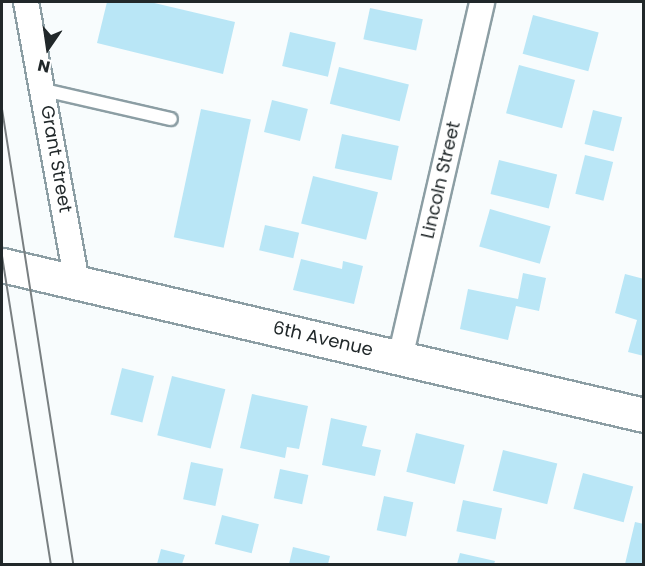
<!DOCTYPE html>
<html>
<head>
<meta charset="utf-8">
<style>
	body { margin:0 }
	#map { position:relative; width:645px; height:566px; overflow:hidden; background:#f8fcfd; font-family:Poppins,sans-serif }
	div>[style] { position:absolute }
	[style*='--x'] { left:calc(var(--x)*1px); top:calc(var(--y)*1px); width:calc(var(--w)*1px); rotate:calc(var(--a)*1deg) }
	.building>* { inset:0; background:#b9e6f6; transform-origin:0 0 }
	.roads { filter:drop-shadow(2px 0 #8c9ea4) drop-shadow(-2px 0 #8c9ea4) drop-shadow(0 2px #8c9ea4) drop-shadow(0 -2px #8c9ea4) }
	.lane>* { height:12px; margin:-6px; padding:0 6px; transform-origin:6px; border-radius:6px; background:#fff }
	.street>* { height:24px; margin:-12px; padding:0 12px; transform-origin:12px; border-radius:12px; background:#fff }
	.secondary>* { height:33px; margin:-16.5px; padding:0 16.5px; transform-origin:16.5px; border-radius:16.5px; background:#fff }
	.tram>* { height:1.5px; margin:-0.75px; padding:0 0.75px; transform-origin:0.75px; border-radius:0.75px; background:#797f81 }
	span { translate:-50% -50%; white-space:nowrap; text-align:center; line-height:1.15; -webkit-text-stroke:6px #fff; paint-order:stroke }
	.street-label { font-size:18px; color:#21282a }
	.frame { position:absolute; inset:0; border:3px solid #21282a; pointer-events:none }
	.north { position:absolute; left:18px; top:18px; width:60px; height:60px; -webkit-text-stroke:4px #fff; paint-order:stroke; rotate:193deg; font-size:16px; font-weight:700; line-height:24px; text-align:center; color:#21282a }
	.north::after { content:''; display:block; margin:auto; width:21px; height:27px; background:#21282a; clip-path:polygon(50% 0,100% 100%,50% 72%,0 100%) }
</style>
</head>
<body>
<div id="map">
	<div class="building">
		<i style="clip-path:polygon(107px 2px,150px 2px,235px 22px,223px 74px,97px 43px)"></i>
		<i style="left:370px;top:8px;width:54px;height:32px;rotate:12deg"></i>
		<i style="left:533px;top:15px;width:68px;height:40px;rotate:15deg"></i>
		<i style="left:290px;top:32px;width:47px;height:35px;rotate:13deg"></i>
		<i style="left:519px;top:65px;width:58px;height:50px;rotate:15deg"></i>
		<i style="left:339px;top:67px;width:72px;height:38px;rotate:14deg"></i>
		<i style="left:272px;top:100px;width:37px;height:33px;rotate:14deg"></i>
		<i style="left:201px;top:109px;width:51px;height:131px;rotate:12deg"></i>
		<i style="left:593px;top:110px;width:30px;height:35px;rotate:14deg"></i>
		<i style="left:342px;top:134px;width:58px;height:35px;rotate:12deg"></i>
		<i style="left:585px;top:155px;width:29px;height:40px;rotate:14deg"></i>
		<i style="left:499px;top:160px;width:60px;height:35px;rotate:14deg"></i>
		<i style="left:313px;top:176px;width:67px;height:49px;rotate:14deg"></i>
		<i style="left:490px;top:209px;width:63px;height:39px;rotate:16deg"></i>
		<i style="left:265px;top:225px;width:35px;height:26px;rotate:13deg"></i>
		<i style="clip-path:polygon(301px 259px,342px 269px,343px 261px,363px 266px,354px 304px,293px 290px)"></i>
		<i style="clip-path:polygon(523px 273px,546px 278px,539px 311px,516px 306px,508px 340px,460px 329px,468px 289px,518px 299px)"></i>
		<i style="clip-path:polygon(625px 274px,644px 279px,644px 356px,628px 352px,637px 320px,615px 313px)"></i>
		<i style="left:122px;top:368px;width:33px;height:48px;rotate:14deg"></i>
		<i style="left:172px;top:376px;width:55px;height:61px;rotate:14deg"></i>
		<i style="clip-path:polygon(252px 394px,308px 406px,299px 449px,287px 447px,285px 458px,240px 448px)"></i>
		<i style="clip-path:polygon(331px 418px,367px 426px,362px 446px,381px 450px,375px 476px,322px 465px)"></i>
		<i style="left:416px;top:433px;width:50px;height:40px;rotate:14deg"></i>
		<i style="left:503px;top:450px;width:56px;height:42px;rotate:14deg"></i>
		<i style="left:191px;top:462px;width:33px;height:38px;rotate:12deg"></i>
		<i style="left:280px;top:469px;width:29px;height:30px;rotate:12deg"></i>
		<i style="left:583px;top:473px;width:52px;height:37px;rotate:15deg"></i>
		<i style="left:384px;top:496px;width:30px;height:35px;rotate:12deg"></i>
		<i style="left:463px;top:500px;width:40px;height:32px;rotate:12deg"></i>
		<i style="left:222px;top:515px;width:38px;height:30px;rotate:14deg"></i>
		<i style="clip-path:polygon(635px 522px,644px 524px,644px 564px,625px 564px)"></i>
		<i style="clip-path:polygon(293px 547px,330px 556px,328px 564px,289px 564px)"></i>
		<i style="clip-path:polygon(161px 549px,185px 555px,182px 564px,157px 564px)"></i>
		<i style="clip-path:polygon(460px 553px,495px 561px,494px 564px,457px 564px)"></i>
	</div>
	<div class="roads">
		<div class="lane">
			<i style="--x:44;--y:90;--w:130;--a:12.9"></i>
		</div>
		<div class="street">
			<i style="--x:26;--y:2;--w:285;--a:79.7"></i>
			<i style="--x:400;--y:358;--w:365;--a:-77"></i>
		</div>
		<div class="secondary">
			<i style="--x:2;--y:265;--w:659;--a:13.15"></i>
		</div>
	</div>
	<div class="tram">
		<i style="--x:2;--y:106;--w:464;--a:81.1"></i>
		<i style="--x:2;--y:253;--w:315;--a:81"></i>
	</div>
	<div class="street-label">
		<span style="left:56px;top:159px;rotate:80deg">Grant Street</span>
		<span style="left:441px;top:180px;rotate:-77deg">Lincoln Street</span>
		<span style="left:323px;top:339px;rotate:13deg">6th Avenue</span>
	</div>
	<div class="frame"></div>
	<div class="north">N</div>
</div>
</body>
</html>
